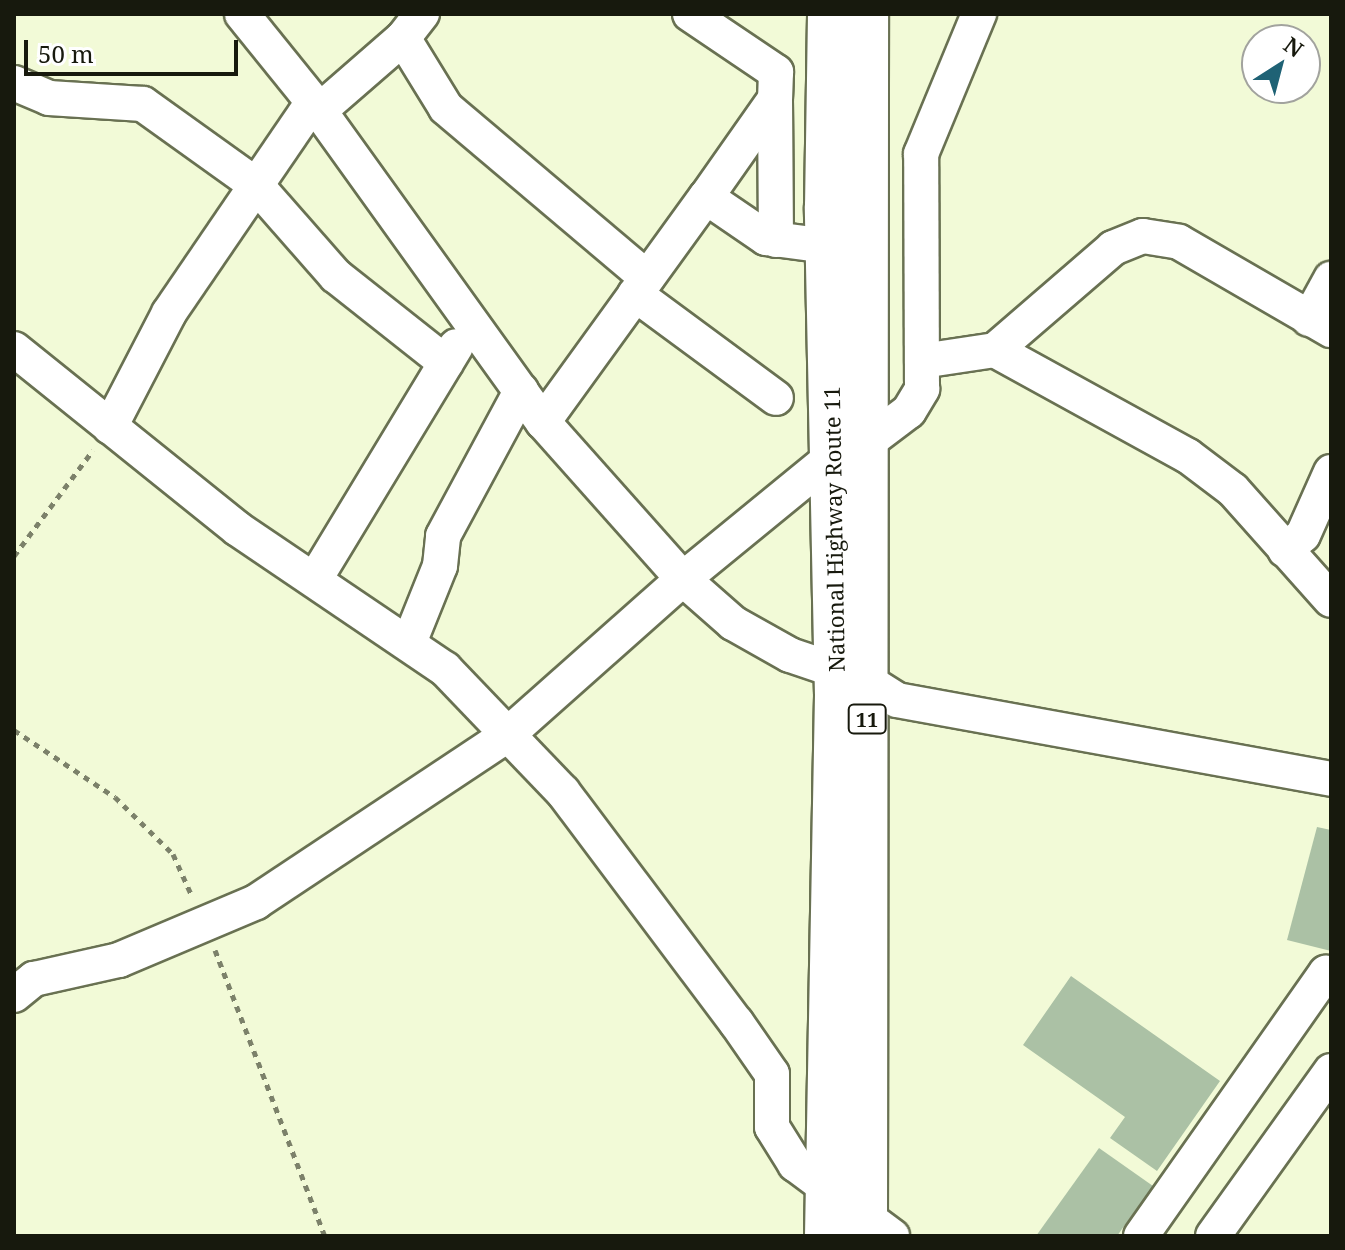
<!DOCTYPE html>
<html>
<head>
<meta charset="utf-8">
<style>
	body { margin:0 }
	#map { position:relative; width:1345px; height:1250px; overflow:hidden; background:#f2fad7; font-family:"Noto Serif",serif }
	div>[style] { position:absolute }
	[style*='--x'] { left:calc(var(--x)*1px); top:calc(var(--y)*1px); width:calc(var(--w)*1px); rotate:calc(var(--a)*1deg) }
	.building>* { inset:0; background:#abc1a5 }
	.path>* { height:5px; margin-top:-2.5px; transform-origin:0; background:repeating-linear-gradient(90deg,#7c816a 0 6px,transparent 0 12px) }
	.roads { filter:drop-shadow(2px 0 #697152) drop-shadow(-2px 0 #697152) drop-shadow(0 2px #697152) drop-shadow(0 -2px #697152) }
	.street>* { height:34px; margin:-17px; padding:0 17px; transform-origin:17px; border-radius:17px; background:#fff }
	.highway>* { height:44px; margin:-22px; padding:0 22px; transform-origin:22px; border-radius:22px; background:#fff }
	span { translate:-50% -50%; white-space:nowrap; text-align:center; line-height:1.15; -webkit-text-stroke:6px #fff; paint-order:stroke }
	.shield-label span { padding:2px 6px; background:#fff; border:2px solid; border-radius:6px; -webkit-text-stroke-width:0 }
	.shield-label { font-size:20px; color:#17190d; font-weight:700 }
	.street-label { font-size:22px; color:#17190d }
	.frame { position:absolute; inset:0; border:16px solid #17190d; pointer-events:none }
	.north { position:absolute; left:1241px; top:24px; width:80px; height:80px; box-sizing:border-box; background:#fff; border:2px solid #a2a39e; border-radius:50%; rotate:36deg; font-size:22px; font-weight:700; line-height:32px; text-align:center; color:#17190d }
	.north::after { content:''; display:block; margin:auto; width:28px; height:36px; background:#1f6275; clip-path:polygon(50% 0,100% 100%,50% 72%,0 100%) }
	.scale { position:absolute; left:24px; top:40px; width:214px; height:36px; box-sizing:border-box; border:4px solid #17190d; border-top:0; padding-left:10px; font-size:24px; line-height:28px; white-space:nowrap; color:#17190d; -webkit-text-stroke:6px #fff; paint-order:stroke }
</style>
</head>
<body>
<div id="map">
	<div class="building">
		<i style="clip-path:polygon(1317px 827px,1331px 830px,1331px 951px,1287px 940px)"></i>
		<i style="clip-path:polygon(1071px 976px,1220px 1081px,1157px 1171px,1110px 1138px,1125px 1117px,1023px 1045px)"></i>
		<i style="clip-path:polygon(1099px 1148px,1153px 1186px,1117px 1236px,1036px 1236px)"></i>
	</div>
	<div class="path">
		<i style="--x:14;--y:556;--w:132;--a:-53.3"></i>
		<i style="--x:14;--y:730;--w:121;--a:33.6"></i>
		<i style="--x:115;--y:797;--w:81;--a:44.5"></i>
		<i style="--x:173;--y:854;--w:46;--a:65.7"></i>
		<i style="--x:215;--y:950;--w:306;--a:69"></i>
	</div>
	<div class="roads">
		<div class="street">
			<i style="--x:242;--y:14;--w:113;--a:51.1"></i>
			<i style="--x:313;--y:102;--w:394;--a:54.3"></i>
			<i style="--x:543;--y:422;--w:210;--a:48.3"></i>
			<i style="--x:683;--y:579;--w:67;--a:41.3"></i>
			<i style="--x:733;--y:623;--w:65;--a:29.3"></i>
			<i style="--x:790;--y:655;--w:81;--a:18.7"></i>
			<i style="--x:867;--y:681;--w:36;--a:32"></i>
			<i style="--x:897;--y:700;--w:441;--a:10.3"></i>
			<i style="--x:690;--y:14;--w:104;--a:34"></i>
			<i style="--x:776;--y:72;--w:27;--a:92"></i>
			<i style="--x:775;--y:99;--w:120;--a:125.1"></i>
			<i style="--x:706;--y:197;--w:73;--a:34.3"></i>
			<i style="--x:766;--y:238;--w:63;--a:7.4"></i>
			<i style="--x:403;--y:38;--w:82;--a:58.4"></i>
			<i style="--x:446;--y:108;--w:263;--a:40.2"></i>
			<i style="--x:14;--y:83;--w:38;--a:23"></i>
			<i style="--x:49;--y:98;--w:94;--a:3.7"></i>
			<i style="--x:143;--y:104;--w:139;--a:35.6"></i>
			<i style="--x:256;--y:185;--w:121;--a:48.7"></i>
			<i style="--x:336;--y:276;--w:140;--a:38.3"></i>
			<i style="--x:775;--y:99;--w:141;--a:89.6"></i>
			<i style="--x:319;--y:111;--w:111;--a:-41"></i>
			<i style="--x:403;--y:38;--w:31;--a:-52"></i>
			<i style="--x:635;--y:294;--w:175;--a:36.4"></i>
			<i style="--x:1309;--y:319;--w:46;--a:-61.2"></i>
			<i style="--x:14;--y:349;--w:287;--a:38.8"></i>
			<i style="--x:238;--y:529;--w:250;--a:34.1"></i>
			<i style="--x:445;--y:669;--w:170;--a:46.2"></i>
			<i style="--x:563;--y:792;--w:288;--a:53.1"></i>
			<i style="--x:736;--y:1022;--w:63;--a:55.3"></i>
			<i style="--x:772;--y:1074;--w:53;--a:90"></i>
			<i style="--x:772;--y:1127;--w:44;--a:58.1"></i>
			<i style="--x:795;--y:1164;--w:121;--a:36.6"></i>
			<i style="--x:995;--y:350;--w:156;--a:-40.8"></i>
			<i style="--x:1113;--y:248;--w:32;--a:-22"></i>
			<i style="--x:1143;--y:236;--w:36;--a:9"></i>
			<i style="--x:1179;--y:242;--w:176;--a:30.1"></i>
			<i style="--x:922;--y:361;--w:74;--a:-8.6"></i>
			<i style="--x:995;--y:350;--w:220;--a:28.8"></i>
			<i style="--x:1188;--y:456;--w:56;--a:37.1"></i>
			<i style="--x:1233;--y:490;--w:147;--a:48.3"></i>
			<i style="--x:543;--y:422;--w:278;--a:-54.1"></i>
			<i style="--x:110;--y:427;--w:128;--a:-62.6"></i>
			<i style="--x:169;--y:313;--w:255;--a:-55.7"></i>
			<i style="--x:1285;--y:550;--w:23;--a:-40"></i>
			<i style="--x:1303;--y:535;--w:69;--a:-66"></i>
			<i style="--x:315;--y:579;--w:272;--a:-58.8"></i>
			<i style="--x:409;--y:643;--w:83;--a:-68.1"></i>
			<i style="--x:440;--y:566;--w:30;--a:-84"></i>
			<i style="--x:443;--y:536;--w:165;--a:-61.7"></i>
			<i style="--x:14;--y:995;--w:26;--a:-39"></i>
			<i style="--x:34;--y:979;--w:87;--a:-12.6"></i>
			<i style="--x:119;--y:960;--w:149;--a:-22.9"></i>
			<i style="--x:256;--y:902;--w:300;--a:-33.6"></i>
			<i style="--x:506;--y:736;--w:237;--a:-41.6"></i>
			<i style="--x:683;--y:579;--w:193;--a:-39.3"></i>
			<i style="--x:832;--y:457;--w:39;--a:-23"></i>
			<i style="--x:868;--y:442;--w:51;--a:-37.1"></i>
			<i style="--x:909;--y:411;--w:26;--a:-59"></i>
			<i style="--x:922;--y:389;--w:235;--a:-90.2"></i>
			<i style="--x:921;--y:154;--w:152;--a:-67.5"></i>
			<i style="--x:1141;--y:1236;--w:322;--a:-54.9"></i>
			<i style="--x:1326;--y:973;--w:5;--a:11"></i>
			<i style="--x:1213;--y:1236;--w:203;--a:-54.4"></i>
		</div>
		<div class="highway">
			<i style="--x:827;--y:1236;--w:541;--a:-88.94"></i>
			<i style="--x:837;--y:695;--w:488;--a:-91.2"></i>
			<i style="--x:827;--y:207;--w:193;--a:-89.1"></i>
			<i style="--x:865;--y:1236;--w:1222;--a:-89.95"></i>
		</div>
	</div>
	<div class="shield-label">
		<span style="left:867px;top:719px">11</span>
	</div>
	<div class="street-label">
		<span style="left:834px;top:529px;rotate:-91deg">National Highway Route 11</span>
	</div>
	<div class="frame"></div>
	<div class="north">N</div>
	<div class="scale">50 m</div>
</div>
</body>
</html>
